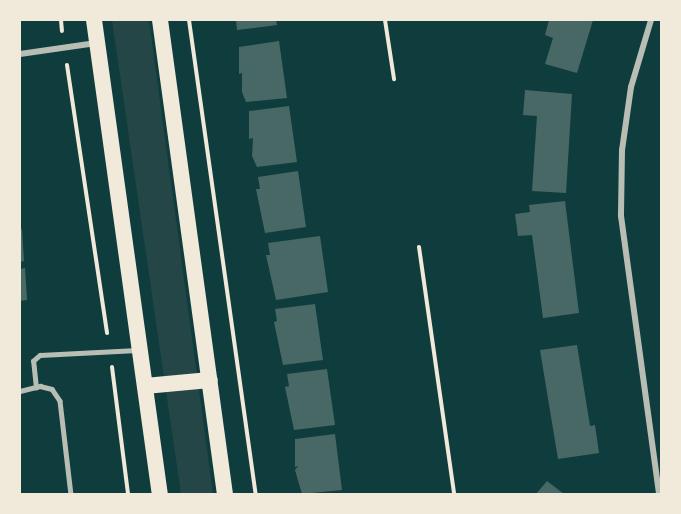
<!DOCTYPE html>
<html>
<head>
<meta charset="utf-8">
<style>
	body { margin:0 }
	#map { position:relative; width:681px; height:514px; overflow:hidden; background:#0f3d3e; font-family:"IBM Plex Sans",sans-serif }
	div>[style] { position:absolute }
	[style*='--x'] { left:calc(var(--x)*1px); top:calc(var(--y)*1px); width:calc(var(--w)*1px); rotate:calc(var(--a)*1deg) }
	.green>* { inset:0; background:#244646 }
	.building>* { inset:0; background:#486865 }
	.path>* { height:4px; margin:-2px; padding:0 2px; transform-origin:2px; border-radius:2px; background:#f1e9da }
	.service>* { height:4.5px; margin:-2.25px; padding:0 2.25px; transform-origin:2.25px; border-radius:2.25px; background:#b8beb3 }
	.minor>* { height:6px; margin:-3px; padding:0 3px; transform-origin:3px; border-radius:3px; background:#b8beb3 }
	.trunk>* { height:16px; margin:-8px; padding:0 8px; transform-origin:8px; border-radius:8px; background:#f1e9da }
	span { translate:-50% -50%; white-space:nowrap; text-align:center; line-height:1.15; -webkit-text-stroke:6px #f1e9da; paint-order:stroke }
	.frame { position:absolute; inset:0; border:21px solid #f1e9da; pointer-events:none }
</style>
</head>
<body>
<div id="map">
	<div class="green">
		<i style="clip-path:polygon(112px 20px,149px 20px,213px 494px,181px 494px)"></i>
	</div>
	<div class="building">
		<i style="clip-path:polygon(236px 20px,276px 20px,277px 25px,237px 30px)"></i>
		<i style="clip-path:polygon(549px 20px,593px 20px,577px 73px,545px 64px,553px 38px,545px 35px)"></i>
		<i style="clip-path:polygon(279px 41px,287px 98px,246px 102px,242px 92px,242px 73px,239px 74px,239px 47px)"></i>
		<i style="clip-path:polygon(525px 90px,572px 94px,566px 193px,532px 191px,537px 116px,523px 115px)"></i>
		<i style="clip-path:polygon(289px 106px,297px 162px,257px 167px,252px 156px,253px 138px,249px 139px,249px 111px)"></i>
		<i style="clip-path:polygon(298px 171px,306px 227px,265px 233px,256px 189px,260px 189px,258px 177px)"></i>
		<i style="clip-path:polygon(565px 201px,579px 313px,543px 318px,532px 235px,518px 236px,515px 214px,530px 212px,529px 205px)"></i>
		<i style="clip-path:polygon(22px 229px,24px 261px,20px 262px,20px 230px)"></i>
		<i style="clip-path:polygon(320px 236px,328px 292px,276px 300px,266px 255px,270px 255px,268px 243px)"></i>
		<i style="clip-path:polygon(25px 268px,27px 300px,20px 301px,20px 269px)"></i>
		<i style="clip-path:polygon(315px 304px,323px 360px,283px 365px,274px 322px,277px 321px,275px 309px)"></i>
		<i style="clip-path:polygon(577px 345px,590px 426px,595px 425px,599px 453px,558px 459px,540px 350px)"></i>
		<i style="clip-path:polygon(327px 369px,335px 425px,294px 430px,285px 387px,289px 386px,287px 374px)"></i>
		<i style="clip-path:polygon(335px 434px,342px 490px,302px 494px,295px 470px,298px 466px,295px 467px,295px 439px)"></i>
		<i style="clip-path:polygon(547px 481px,564px 494px,536px 494px)"></i>
	</div>
	<div class="path">
		<i style="--x:61;--y:20;--w:11;--a:85"></i>
		<i style="--x:189;--y:20;--w:479;--a:82"></i>
		<i style="--x:385;--y:20;--w:60;--a:81.3"></i>
		<i style="--x:67;--y:65;--w:271;--a:81.5"></i>
		<i style="--x:419;--y:247;--w:249;--a:81.9"></i>
		<i style="--x:112;--y:367;--w:128;--a:82.8"></i>
	</div>
	<div class="service">
		<i style="--x:36;--y:388;--w:27;--a:-96"></i>
		<i style="--x:33;--y:361;--w:9;--a:-41"></i>
		<i style="--x:40;--y:355;--w:97;--a:-3"></i>
		<i style="--x:20;--y:391;--w:21;--a:-14"></i>
		<i style="--x:40;--y:386;--w:12;--a:14"></i>
		<i style="--x:52;--y:389;--w:14;--a:56"></i>
		<i style="--x:60;--y:401;--w:94;--a:83.3"></i>
	</div>
	<div class="minor">
		<i style="--x:651;--y:20;--w:70;--a:106.6"></i>
		<i style="--x:631;--y:87;--w:64;--a:98.1"></i>
		<i style="--x:622;--y:150;--w:66;--a:90.9"></i>
		<i style="--x:621;--y:216;--w:281;--a:82.2"></i>
		<i style="--x:20;--y:54;--w:77;--a:-8.2"></i>
	</div>
	<div class="trunk">
		<i style="--x:94;--y:20;--w:479;--a:82.1"></i>
		<i style="--x:160;--y:20;--w:478;--a:82.2"></i>
		<i style="--x:145;--y:386;--w:65;--a:-5.3"></i>
	</div>
	<div class="frame"></div>
</div>
</body>
</html>
